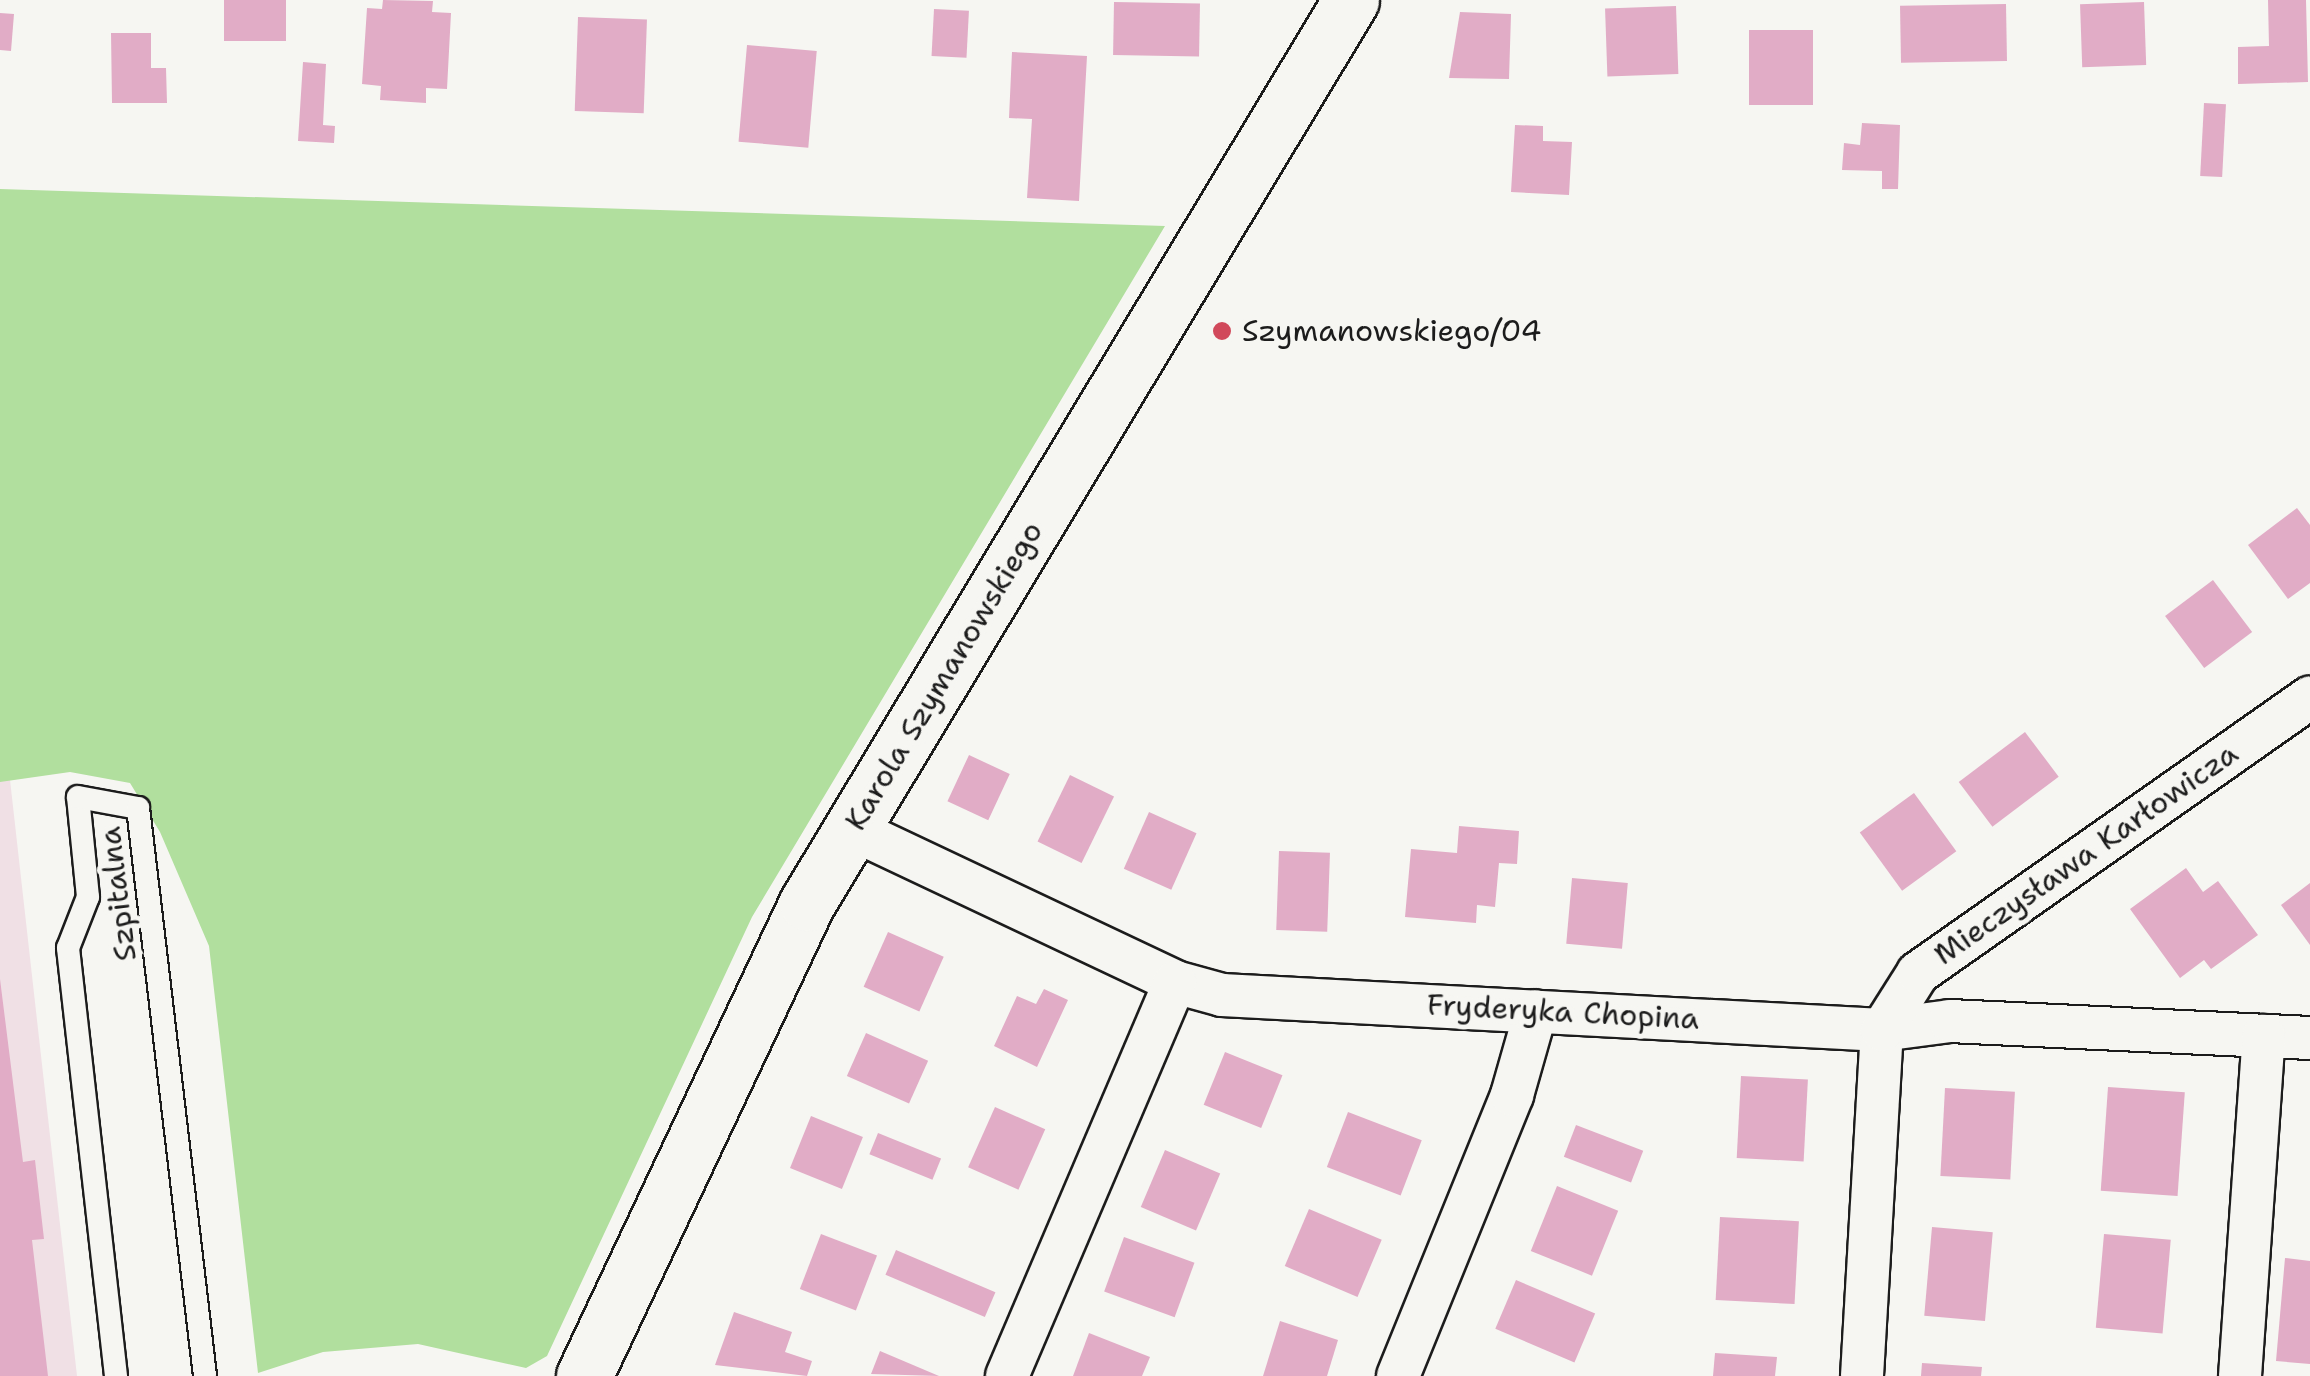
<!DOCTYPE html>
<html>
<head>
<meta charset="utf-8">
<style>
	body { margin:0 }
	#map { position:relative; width:2310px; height:1376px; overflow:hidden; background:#f6f6f2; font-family:"Shantell Sans",sans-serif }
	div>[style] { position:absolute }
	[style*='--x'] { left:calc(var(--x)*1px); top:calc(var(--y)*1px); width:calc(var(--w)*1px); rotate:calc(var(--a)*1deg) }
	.built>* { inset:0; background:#f0e0e5 }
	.green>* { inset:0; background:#b1df9e }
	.building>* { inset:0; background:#e1acc6; transform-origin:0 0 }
	.roads { filter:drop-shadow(2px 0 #1c1c1c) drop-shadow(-2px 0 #1c1c1c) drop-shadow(0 2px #1c1c1c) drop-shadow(0 -2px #1c1c1c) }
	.service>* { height:22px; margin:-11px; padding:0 11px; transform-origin:11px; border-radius:11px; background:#f6f6f2 }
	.minor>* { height:42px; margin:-21px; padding:0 21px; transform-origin:21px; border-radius:21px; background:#f6f6f2 }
	.tertiary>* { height:55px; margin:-27.5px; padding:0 27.5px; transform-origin:27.5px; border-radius:27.5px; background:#f6f6f2 }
	.dots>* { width:28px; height:28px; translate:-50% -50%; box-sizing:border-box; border:5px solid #f6f6f2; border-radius:50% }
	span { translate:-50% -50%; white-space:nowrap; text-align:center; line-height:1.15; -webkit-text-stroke:10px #f6f6f2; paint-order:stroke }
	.poi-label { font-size:30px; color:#1c1c1c }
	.left { translate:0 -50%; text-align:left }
	.street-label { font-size:30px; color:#1c1c1c }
</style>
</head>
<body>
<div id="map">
	<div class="built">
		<i style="clip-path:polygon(0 745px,10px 780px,77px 1376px,0 1376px)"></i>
	</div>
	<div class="green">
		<i style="clip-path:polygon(0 189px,1165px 226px,752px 917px,547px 1356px,526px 1368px,418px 1344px,323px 1352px,258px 1373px,209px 946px,160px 832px,130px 783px,70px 772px,0 782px)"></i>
	</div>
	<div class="building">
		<i style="left:224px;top:0;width:62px;height:41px"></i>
		<i style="clip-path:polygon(383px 0,433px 1px,432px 12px,451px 13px,447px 89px,426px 88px,426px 103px,380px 100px,381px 86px,362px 84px,367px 8px,382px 9px)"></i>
		<i style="clip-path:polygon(2268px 0,2306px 0,2308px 82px,2238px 84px,2238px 47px,2269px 46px)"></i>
		<i style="left:1114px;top:2px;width:86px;height:53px;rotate:1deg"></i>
		<i style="left:2144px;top:2px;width:63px;height:64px;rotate:88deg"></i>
		<i style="left:2006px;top:4px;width:57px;height:106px;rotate:89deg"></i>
		<i style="left:1676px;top:6px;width:68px;height:71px;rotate:88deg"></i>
		<i style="left:934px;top:9px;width:35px;height:47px;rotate:3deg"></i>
		<i style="clip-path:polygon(1460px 12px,1511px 14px,1509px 79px,1449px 78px)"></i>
		<i style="clip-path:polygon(0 13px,14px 14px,11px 51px,0 50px)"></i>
		<i style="left:578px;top:17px;width:69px;height:94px;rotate:2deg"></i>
		<i style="left:1749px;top:30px;width:64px;height:75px"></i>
		<i style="clip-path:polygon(111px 33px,151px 33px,151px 68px,166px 68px,167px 103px,112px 103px)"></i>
		<i style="left:747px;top:45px;width:70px;height:97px;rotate:5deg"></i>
		<i style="clip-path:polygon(1012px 52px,1087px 56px,1079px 201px,1027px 198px,1032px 119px,1009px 118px)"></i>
		<i style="clip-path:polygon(303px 62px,326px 64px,323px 125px,335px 126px,334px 143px,298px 141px)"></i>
		<i style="left:2204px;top:103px;width:22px;height:73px;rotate:3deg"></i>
		<i style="clip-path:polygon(1862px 123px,1900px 125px,1898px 189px,1882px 189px,1882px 171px,1842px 170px,1844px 143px,1860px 145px)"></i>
		<i style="clip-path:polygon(1515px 125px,1543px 126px,1543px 141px,1572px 142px,1569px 195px,1511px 192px)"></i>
		<i style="clip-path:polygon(2297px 508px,2310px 525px,2310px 583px,2288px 599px,2248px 545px)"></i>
		<i style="left:2213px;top:580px;width:65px;height:60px;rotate:53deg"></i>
		<i style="left:2025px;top:732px;width:56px;height:83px;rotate:53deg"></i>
		<i style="left:969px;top:755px;width:45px;height:51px;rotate:25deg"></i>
		<i style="left:1070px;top:775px;width:49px;height:74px;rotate:26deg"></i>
		<i style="left:1914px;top:793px;width:72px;height:67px;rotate:54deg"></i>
		<i style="left:1149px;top:812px;width:52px;height:62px;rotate:24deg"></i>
		<i style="clip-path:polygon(1459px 826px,1519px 831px,1517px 864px,1499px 863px,1495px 907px,1477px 905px,1476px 923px,1405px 917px,1411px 849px,1457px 853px)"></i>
		<i style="left:1279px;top:851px;width:51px;height:79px;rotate:2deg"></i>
		<i style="clip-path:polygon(2186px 868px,2203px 892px,2218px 881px,2258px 935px,2211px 969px,2204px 960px,2180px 978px,2130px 909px)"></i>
		<i style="left:1572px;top:878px;width:56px;height:66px;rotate:5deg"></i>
		<i style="clip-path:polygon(2310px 883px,2310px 945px,2281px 905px)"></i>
		<i style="left:888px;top:932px;width:61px;height:60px;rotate:24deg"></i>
		<i style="clip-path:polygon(0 979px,23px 1162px,35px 1160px,44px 1239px,32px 1240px,48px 1376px,0 1376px)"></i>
		<i style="clip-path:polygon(1044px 989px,1068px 1000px,1037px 1067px,994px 1046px,1017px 996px,1036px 1004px)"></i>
		<i style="left:866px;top:1033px;width:68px;height:47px;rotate:24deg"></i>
		<i style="left:1225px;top:1052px;width:62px;height:57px;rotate:22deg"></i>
		<i style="left:1741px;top:1076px;width:67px;height:82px;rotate:3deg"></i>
		<i style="left:2108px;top:1087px;width:77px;height:104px;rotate:4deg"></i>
		<i style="left:1945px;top:1088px;width:70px;height:88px;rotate:3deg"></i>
		<i style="left:995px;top:1107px;width:55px;height:66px;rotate:24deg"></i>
		<i style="left:1348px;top:1112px;width:79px;height:59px;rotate:21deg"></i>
		<i style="left:811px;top:1116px;width:56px;height:56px;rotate:22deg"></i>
		<i style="left:1576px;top:1125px;width:72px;height:34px;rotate:21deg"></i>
		<i style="left:878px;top:1133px;width:68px;height:23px;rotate:22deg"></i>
		<i style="left:1165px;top:1150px;width:60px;height:62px;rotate:23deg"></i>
		<i style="left:1557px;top:1186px;width:66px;height:70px;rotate:22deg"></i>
		<i style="left:1309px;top:1209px;width:79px;height:62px;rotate:23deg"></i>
		<i style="left:1720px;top:1217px;width:79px;height:83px;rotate:3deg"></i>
		<i style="left:1932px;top:1227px;width:61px;height:89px;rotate:5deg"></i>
		<i style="left:821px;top:1234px;width:60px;height:59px;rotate:21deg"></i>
		<i style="left:2104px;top:1234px;width:67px;height:94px;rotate:5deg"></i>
		<i style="left:1124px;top:1237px;width:75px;height:58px;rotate:20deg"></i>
		<i style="left:896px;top:1250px;width:108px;height:27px;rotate:23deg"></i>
		<i style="clip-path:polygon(2285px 1258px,2310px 1261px,2310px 1364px,2276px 1361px)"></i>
		<i style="left:1516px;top:1280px;width:86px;height:53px;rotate:23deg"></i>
		<i style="clip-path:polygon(734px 1312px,792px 1332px,785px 1352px,812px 1361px,807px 1376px,715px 1365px)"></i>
		<i style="clip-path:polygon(1280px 1321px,1338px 1340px,1327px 1376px,1263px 1376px)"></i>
		<i style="clip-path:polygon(1089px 1333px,1150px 1357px,1142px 1376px,1073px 1376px)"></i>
		<i style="clip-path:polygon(880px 1351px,939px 1376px,871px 1374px)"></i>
		<i style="clip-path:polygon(1715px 1353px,1777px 1357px,1775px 1376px,1713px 1376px)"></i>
		<i style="clip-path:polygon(1922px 1363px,1982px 1367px,1981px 1376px,1921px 1376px)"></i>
	</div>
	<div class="roads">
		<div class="service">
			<i style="--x:116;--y:1376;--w:431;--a:-96.4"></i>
			<i style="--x:68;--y:948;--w:55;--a:-68.6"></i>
			<i style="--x:88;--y:897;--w:100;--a:-95.7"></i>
			<i style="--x:78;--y:797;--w:61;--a:10.4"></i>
			<i style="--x:138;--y:808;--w:572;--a:83.27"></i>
		</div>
		<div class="minor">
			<i style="--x:852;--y:829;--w:357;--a:25.3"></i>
			<i style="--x:1175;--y:982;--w:49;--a:15.5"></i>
			<i style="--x:1222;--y:995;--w:661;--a:3.04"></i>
			<i style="--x:1882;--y:1030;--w:69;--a:-7.5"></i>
			<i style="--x:1950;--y:1021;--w:360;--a:2.7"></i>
			<i style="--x:1007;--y:1376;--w:428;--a:-66.9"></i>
			<i style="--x:1398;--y:1376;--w:303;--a:-67.9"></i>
			<i style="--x:1512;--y:1095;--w:87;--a:-74.1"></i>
			<i style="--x:1862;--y:1376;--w:347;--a:-86.7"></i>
			<i style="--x:1882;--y:1030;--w:67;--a:-57.7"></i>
			<i style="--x:1918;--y:973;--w:479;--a:-35.1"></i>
			<i style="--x:2240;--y:1376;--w:341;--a:-86"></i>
		</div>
		<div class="tertiary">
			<i style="--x:584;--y:1376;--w:523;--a:-64.76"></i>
			<i style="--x:807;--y:903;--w:1054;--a:-58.93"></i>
		</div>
	</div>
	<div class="dots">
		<i style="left:1222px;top:331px;background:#d1495b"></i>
	</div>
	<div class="poi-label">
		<span class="left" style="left:1242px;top:331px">Szymanowskiego/04</span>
	</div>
	<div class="street-label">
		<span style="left:944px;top:676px;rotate:-59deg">Karola Szymanowskiego</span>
		<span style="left:2086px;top:854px;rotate:-35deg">Mieczysława Karłowicza</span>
		<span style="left:118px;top:894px;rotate:-97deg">Szpitalna</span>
		<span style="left:1563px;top:1012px;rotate:3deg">Fryderyka Chopina</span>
	</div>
</div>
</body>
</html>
